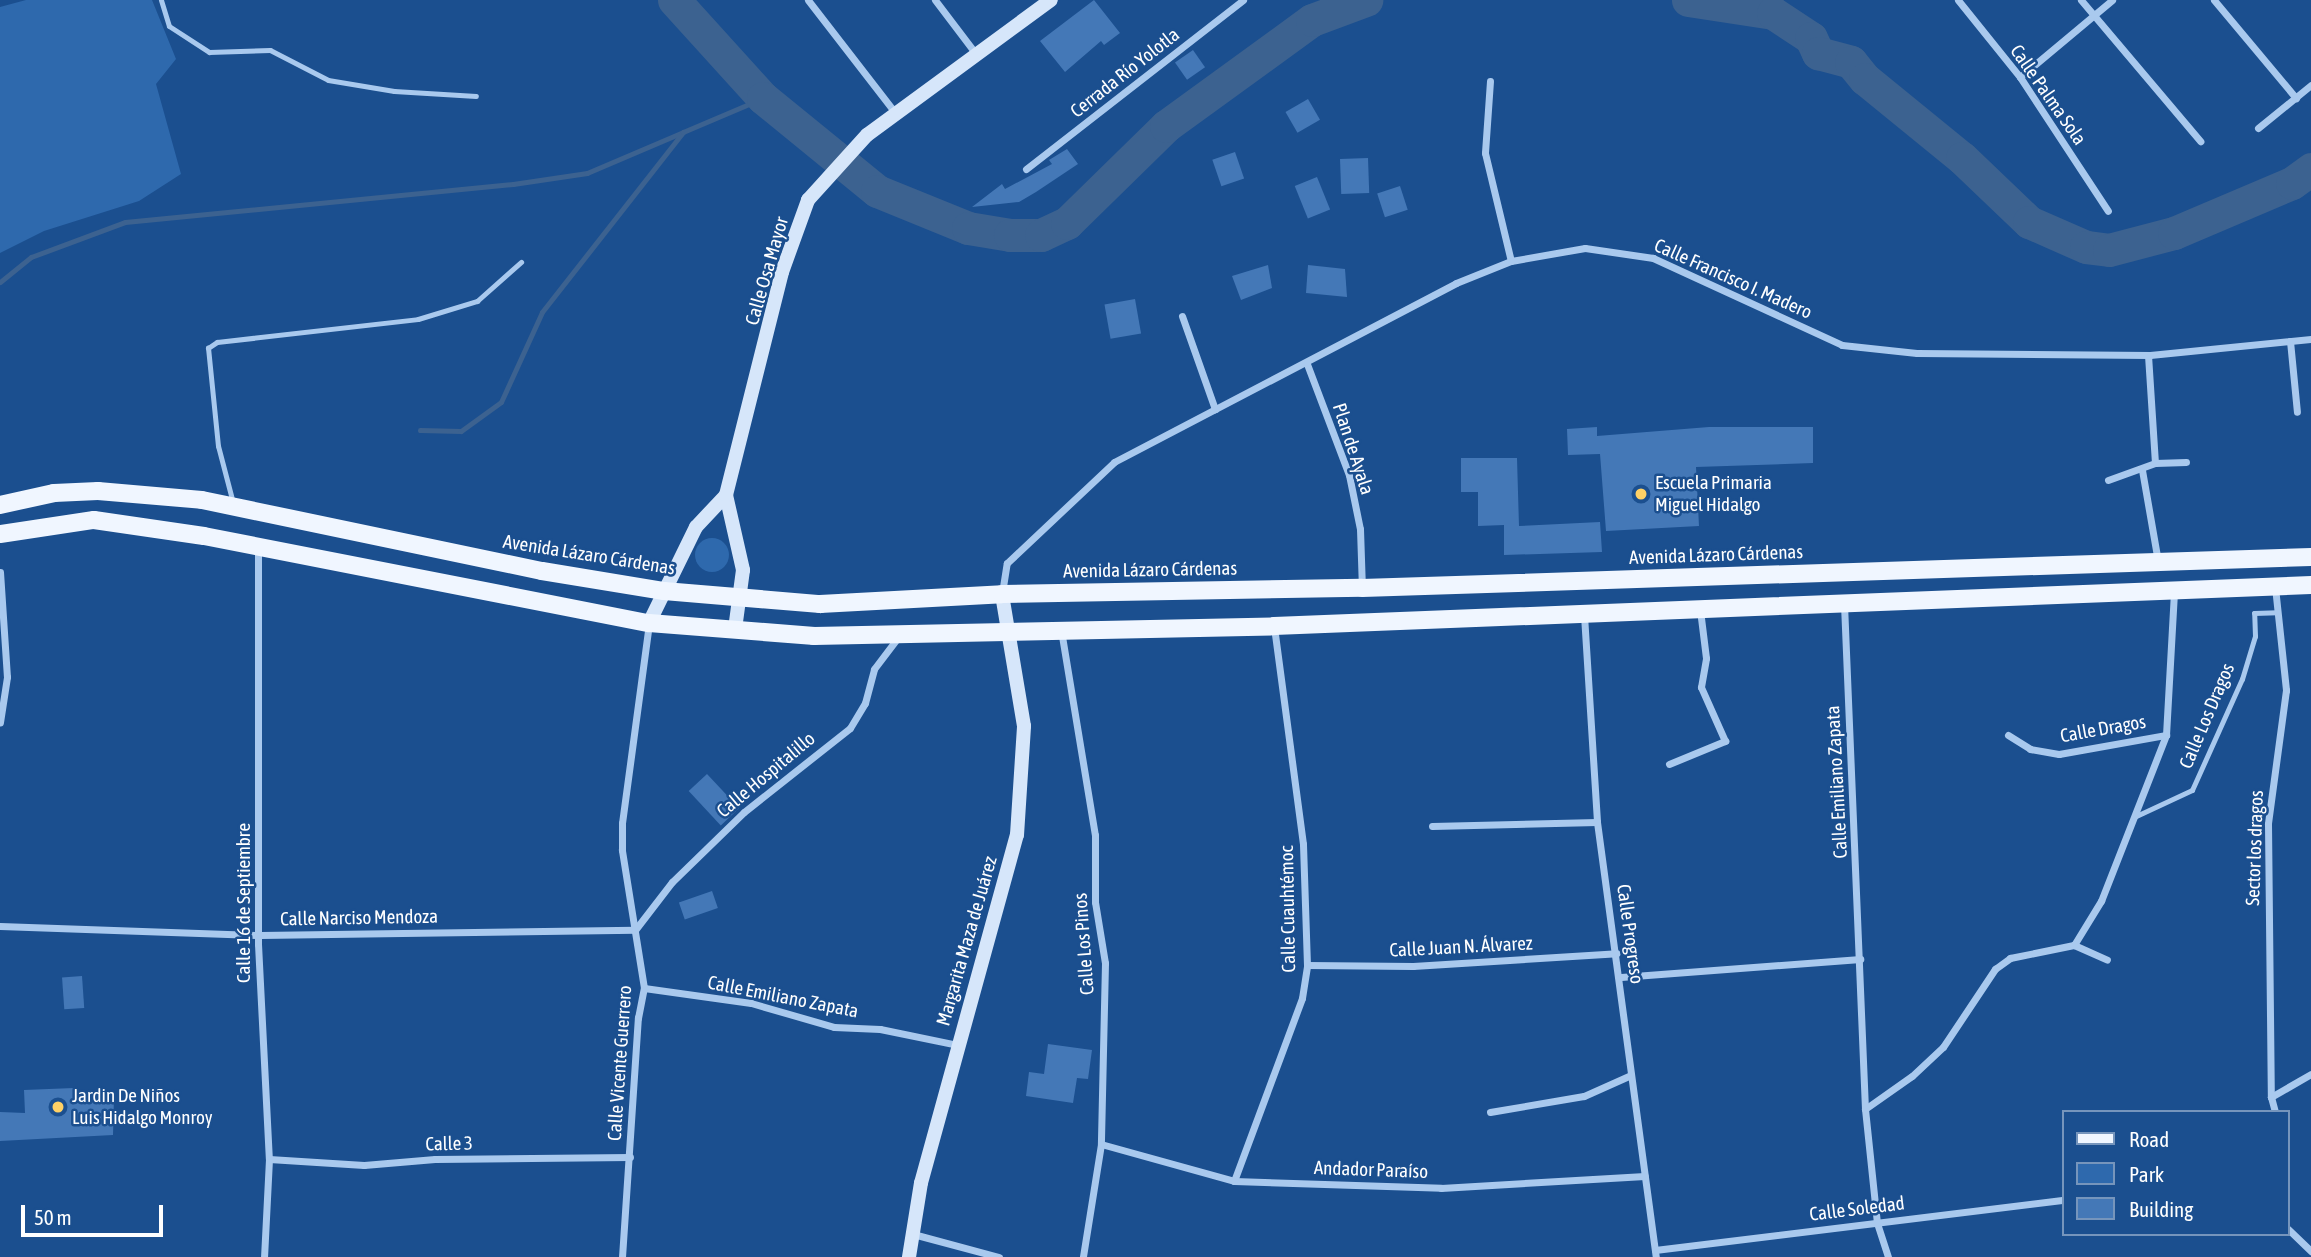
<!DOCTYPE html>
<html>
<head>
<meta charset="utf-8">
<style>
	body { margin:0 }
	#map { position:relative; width:2311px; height:1257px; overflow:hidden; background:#1b4f8f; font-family:"Asap Condensed",sans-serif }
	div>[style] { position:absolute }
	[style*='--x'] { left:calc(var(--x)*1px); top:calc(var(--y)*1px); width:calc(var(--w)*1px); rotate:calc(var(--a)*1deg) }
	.green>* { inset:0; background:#2e69ad }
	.round { border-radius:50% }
	.stream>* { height:5px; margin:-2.5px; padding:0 2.5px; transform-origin:2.5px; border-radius:2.5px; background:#3c6290 }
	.river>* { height:33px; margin:-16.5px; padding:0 16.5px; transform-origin:16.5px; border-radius:16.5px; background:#3c6290 }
	.building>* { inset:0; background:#4478b7; transform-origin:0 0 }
	.lane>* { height:5px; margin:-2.5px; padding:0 2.5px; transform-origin:2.5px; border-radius:2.5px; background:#a9c9ee }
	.street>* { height:7px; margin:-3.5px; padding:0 3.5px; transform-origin:3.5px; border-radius:3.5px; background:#a9c9ee }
	.secondary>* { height:14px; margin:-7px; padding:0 7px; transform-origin:7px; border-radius:7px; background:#d6e6fa }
	.primary>* { height:18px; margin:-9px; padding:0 9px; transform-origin:9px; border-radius:9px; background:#f0f6ff }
	.dots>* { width:19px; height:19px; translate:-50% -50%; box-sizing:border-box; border:4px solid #1b4f8f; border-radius:50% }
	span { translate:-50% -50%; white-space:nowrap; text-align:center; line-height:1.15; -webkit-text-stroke:5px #1b4f8f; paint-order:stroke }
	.street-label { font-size:19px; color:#fff }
	.poi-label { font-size:19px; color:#fff }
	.left { translate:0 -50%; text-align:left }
	.legend { position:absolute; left:2062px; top:1110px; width:228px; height:126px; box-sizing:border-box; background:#1b4f8f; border:2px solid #7695bc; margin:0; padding:9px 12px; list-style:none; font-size:21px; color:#fff }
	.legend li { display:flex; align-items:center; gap:14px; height:35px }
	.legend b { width:35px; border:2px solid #7695bc }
	.scale { position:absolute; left:21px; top:1205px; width:142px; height:32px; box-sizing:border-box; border:4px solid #fff; border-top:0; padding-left:9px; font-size:21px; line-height:24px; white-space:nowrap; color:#fff; -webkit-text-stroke:5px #1b4f8f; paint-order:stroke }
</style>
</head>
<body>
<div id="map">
	<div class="green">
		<i style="clip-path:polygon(26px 0,152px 0,176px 59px,156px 84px,181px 174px,139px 201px,44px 231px,0 253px,0 7px)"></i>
		<i class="round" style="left:695px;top:538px;width:34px;height:34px"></i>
	</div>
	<div class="stream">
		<i style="--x:0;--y:282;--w:40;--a:-39"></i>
		<i style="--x:31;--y:257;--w:100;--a:-20.4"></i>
		<i style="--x:125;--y:222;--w:390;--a:-5.6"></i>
		<i style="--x:513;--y:184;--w:75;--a:-8.5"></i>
		<i style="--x:587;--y:173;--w:104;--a:-23.1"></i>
		<i style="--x:420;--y:430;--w:41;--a:1.4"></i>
		<i style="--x:461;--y:431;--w:49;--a:-35.9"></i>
		<i style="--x:501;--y:402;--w:99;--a:-65.5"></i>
		<i style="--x:542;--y:312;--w:229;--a:-51.9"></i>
		<i style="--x:683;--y:132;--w:87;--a:-23"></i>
	</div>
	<div class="river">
		<i style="--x:674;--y:0;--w:132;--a:47.8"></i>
		<i style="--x:763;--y:98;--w:147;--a:39.2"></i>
		<i style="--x:877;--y:191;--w:98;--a:22.1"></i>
		<i style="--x:968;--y:228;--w:43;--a:9.5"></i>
		<i style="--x:1010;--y:235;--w:31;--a:0"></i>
		<i style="--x:1041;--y:235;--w:29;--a:-25"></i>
		<i style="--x:1067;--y:223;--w:139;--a:-44.4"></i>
		<i style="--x:1166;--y:126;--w:180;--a:-36"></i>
		<i style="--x:1312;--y:20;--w:58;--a:-20.3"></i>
		<i style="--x:1688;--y:0;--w:86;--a:8.7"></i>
		<i style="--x:1773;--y:13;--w:45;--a:33.3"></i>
		<i style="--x:1811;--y:38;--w:17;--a:65"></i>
		<i style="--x:1818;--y:53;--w:34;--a:15"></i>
		<i style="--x:1851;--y:62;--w:22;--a:51"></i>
		<i style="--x:1865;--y:79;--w:125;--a:39.2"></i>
		<i style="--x:1962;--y:158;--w:93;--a:43.7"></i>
		<i style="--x:2029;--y:222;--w:62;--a:23.7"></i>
		<i style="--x:2086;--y:247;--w:23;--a:7"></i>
		<i style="--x:2109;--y:250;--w:67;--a:-14.7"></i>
		<i style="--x:2174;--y:233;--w:128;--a:-23"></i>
		<i style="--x:2292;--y:183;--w:24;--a:-36"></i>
	</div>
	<div class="building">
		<i style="clip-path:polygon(1094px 0,1120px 33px,1104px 45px,1101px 41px,1065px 72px,1040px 41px)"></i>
		<i style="left:1193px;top:50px;width:21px;height:22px;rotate:55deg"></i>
		<i style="left:1308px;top:99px;width:24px;height:26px;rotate:60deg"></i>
		<i style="clip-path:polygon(1067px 149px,1078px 164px,1036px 192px,1019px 202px,972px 207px,1002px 184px,1005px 189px,1052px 164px,1049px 160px)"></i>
		<i style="left:1235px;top:152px;width:28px;height:24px;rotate:71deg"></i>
		<i style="left:1368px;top:158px;width:35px;height:28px;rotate:88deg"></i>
		<i style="left:1317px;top:177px;width:35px;height:24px;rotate:68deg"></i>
		<i style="left:1400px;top:186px;width:25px;height:24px;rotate:72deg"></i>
		<i style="clip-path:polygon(1268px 265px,1272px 288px,1241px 300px,1232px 276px)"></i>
		<i style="clip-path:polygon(1308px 265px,1345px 269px,1347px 297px,1306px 293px)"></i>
		<i style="left:1135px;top:299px;width:35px;height:31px;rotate:80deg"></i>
		<i style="clip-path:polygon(1597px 427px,1597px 436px,1709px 427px,1813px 427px,1813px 463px,1696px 467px,1699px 526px,1606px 531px,1600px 454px,1568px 455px,1567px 429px)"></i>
		<i style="clip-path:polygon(1461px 458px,1517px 458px,1519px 526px,1600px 522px,1602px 552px,1504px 555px,1504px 525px,1478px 526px,1478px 492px,1461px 492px)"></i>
		<i style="left:707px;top:774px;width:47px;height:25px;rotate:47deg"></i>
		<i style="left:712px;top:891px;width:18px;height:35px;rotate:71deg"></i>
		<i style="left:82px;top:976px;width:32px;height:20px;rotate:86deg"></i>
		<i style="clip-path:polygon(1048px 1044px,1092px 1050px,1088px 1079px,1077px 1078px,1073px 1103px,1026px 1096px,1029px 1072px,1044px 1074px)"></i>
		<i style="clip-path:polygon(74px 1088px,74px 1095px,114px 1097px,113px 1135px,0 1141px,0 1112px,25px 1113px,24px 1090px)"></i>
	</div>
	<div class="lane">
		<i style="--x:161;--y:0;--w:27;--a:73"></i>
		<i style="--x:169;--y:26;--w:48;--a:33"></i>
		<i style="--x:209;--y:52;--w:61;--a:-1.9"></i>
		<i style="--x:270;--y:50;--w:65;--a:27.3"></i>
		<i style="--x:328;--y:80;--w:67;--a:9.5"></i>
		<i style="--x:394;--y:91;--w:82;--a:3.5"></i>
		<i style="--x:233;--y:503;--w:59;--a:-104.7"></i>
		<i style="--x:218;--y:446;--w:99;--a:-95.8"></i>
		<i style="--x:208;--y:348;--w:11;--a:-34"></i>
		<i style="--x:217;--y:342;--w:202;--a:-6.5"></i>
		<i style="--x:418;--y:319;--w:62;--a:-17"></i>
		<i style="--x:477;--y:301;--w:59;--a:-41.6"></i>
		<i style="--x:2134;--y:817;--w:64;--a:-25"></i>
		<i style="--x:2192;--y:790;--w:122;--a:-65.8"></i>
		<i style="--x:2242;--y:679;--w:45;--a:-73.2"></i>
		<i style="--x:2255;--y:636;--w:23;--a:-92"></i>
		<i style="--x:2254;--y:613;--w:23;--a:-2"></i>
	</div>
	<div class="street">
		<i style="--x:808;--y:0;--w:144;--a:52.3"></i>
		<i style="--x:935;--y:0;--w:68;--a:52.8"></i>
		<i style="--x:1958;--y:0;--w:99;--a:51.2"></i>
		<i style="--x:2020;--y:77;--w:160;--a:56.7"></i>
		<i style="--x:2081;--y:0;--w:185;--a:49.8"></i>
		<i style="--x:2214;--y:0;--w:128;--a:50.1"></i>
		<i style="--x:2020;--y:77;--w:120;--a:-39.9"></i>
		<i style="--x:1490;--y:81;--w:72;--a:94"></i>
		<i style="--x:1485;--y:153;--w:111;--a:76.5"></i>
		<i style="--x:2258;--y:128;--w:68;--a:-39.1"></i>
		<i style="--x:1026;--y:169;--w:275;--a:-37.9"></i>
		<i style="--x:1182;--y:316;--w:99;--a:70.5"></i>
		<i style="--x:2290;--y:341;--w:71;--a:84.4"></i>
		<i style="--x:2148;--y:355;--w:108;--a:86.3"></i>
		<i style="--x:1307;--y:364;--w:119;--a:69.3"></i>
		<i style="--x:1349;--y:475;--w:55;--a:78.5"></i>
		<i style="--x:1360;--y:529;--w:59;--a:88.1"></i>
		<i style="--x:2142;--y:470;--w:93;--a:80.1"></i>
		<i style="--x:2108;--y:480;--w:50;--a:-19.9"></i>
		<i style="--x:2155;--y:463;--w:31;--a:-2"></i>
		<i style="--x:258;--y:549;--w:395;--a:90"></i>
		<i style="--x:258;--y:944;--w:215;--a:87.1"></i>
		<i style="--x:269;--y:1159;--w:98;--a:92.9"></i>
		<i style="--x:0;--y:572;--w:105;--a:86.2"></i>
		<i style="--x:7;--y:677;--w:46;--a:98.8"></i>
		<i style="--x:2275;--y:587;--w:104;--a:83.9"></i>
		<i style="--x:2286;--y:690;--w:135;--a:97.7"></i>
		<i style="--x:2268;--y:824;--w:273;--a:89.4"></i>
		<i style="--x:2271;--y:1097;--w:16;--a:75"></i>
		<i style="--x:1002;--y:593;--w:30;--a:-81"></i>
		<i style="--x:1007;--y:563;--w:147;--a:-43.3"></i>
		<i style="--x:1114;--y:462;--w:386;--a:-27.6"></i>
		<i style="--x:1456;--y:283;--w:59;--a:-21.8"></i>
		<i style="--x:1511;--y:261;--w:75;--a:-10"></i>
		<i style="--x:1585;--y:248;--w:69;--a:8.4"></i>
		<i style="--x:1653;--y:258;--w:208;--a:24.7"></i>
		<i style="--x:1842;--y:345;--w:75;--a:6.1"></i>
		<i style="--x:1917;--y:353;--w:233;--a:0.5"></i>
		<i style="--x:2150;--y:355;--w:162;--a:-5.7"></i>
		<i style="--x:1844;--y:604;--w:505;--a:87.62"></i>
		<i style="--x:1865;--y:1109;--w:115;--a:84"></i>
		<i style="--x:1877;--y:1223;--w:36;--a:72"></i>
		<i style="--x:1584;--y:615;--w:207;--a:86.4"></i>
		<i style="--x:1597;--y:822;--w:439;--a:82.3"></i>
		<i style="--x:1061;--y:630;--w:208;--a:80.6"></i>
		<i style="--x:1095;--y:835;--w:67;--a:90"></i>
		<i style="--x:1095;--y:902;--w:62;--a:80.7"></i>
		<i style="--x:1105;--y:963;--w:181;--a:91.3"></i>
		<i style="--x:1101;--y:1144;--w:114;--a:99.1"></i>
		<i style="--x:2008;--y:735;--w:26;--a:32"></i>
		<i style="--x:2030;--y:749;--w:29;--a:10"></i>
		<i style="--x:2059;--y:754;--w:109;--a:-10.1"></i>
		<i style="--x:1669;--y:764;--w:61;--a:-22.3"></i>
		<i style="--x:1725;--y:741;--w:59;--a:-114"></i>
		<i style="--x:1701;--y:687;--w:29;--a:-80"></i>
		<i style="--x:1706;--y:658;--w:48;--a:-97.1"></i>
		<i style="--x:1432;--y:826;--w:165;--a:-1.4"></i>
		<i style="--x:0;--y:926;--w:260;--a:2"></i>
		<i style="--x:260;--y:935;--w:375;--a:-0.8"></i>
		<i style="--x:635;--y:930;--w:61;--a:-52.4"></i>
		<i style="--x:672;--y:882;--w:100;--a:-44.2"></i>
		<i style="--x:744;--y:812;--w:135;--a:-38.4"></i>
		<i style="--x:850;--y:728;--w:29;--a:-59"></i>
		<i style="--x:865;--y:703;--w:35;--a:-75"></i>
		<i style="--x:874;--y:669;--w:41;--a:-52.9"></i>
		<i style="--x:2074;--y:945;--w:52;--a:-58.5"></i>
		<i style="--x:2101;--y:901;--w:178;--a:-68.6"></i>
		<i style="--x:2166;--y:735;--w:143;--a:-86.8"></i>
		<i style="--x:1307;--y:965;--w:106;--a:0.5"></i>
		<i style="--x:1413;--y:966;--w:204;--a:-3.6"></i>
		<i style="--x:1621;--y:977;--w:240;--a:-4.3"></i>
		<i style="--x:644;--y:988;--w:108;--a:8"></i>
		<i style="--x:751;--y:1003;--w:86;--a:16.1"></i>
		<i style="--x:834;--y:1027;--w:46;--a:2.5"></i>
		<i style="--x:880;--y:1029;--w:80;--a:11.6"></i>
		<i style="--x:2271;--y:1097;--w:46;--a:-29.9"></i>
		<i style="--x:1865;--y:1109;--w:57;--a:-35.1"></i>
		<i style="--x:1912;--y:1076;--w:42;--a:-43.1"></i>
		<i style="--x:1943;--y:1047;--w:94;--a:-56.3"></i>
		<i style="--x:1995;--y:969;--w:19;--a:-36"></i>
		<i style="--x:2010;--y:958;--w:65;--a:-11.5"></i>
		<i style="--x:2074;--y:945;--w:36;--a:24"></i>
		<i style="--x:1490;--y:1112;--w:95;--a:-9.7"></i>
		<i style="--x:1584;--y:1096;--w:49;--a:-24"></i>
		<i style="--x:1101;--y:1144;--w:138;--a:15.5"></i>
		<i style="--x:1234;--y:1181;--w:207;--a:1.9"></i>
		<i style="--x:1441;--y:1188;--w:204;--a:-3.4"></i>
		<i style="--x:269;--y:1159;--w:95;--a:3.6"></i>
		<i style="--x:364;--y:1165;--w:71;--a:-4.8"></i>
		<i style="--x:435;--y:1159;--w:195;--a:-0.6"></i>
		<i style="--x:1234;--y:1181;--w:195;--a:-69.6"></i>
		<i style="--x:1302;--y:998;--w:33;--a:-81"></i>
		<i style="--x:1307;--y:965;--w:121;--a:-91.9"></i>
		<i style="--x:1303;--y:844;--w:220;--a:-97.6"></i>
		<i style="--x:2288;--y:1229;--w:32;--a:44"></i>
		<i style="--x:913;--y:1234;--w:89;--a:15"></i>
		<i style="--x:1655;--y:1250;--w:410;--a:-7"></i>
		<i style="--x:622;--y:1257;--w:240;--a:-86.2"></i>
		<i style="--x:638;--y:1018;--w:31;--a:-79"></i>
		<i style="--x:644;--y:988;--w:140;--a:-99.1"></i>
		<i style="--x:622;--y:850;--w:27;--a:-90"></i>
		<i style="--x:622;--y:823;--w:201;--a:-82.3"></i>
	</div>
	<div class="secondary">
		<i style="--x:726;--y:495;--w:77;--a:77.2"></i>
		<i style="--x:743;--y:570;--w:60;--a:97.7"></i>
		<i style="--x:649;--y:623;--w:107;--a:-63.9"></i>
		<i style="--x:696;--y:527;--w:44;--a:-46.8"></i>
		<i style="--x:726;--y:495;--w:230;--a:-75.9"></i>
		<i style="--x:782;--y:272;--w:77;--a:-70.1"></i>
		<i style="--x:808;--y:200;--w:88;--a:-47.8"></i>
		<i style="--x:867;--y:135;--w:228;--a:-36.3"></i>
		<i style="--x:909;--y:1257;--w:75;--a:-80.8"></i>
		<i style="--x:921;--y:1183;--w:361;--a:-74.6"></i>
		<i style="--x:1017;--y:835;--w:109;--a:-86.3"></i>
		<i style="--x:1024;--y:726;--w:134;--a:-99.5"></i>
	</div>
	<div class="primary">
		<i style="--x:0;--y:505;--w:55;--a:-12.5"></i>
		<i style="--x:54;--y:493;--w:44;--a:-2.6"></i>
		<i style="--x:98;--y:491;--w:104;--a:4.9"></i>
		<i style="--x:202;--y:500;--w:347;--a:11.8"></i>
		<i style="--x:542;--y:571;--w:124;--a:9.3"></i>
		<i style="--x:664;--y:591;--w:157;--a:4.8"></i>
		<i style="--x:820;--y:604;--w:182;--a:-3.1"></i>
		<i style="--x:1002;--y:594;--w:360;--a:-1"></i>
		<i style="--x:1362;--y:588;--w:950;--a:-1.87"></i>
		<i style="--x:0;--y:534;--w:95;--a:-8.5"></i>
		<i style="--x:94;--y:520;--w:111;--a:8.3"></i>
		<i style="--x:204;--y:536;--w:453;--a:11.1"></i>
		<i style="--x:649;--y:623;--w:166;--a:4.5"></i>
		<i style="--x:814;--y:636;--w:460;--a:-1.2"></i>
		<i style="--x:1274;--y:626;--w:1038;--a:-2.26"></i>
	</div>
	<div class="dots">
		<i style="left:1641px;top:494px;background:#ffd166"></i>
		<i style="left:58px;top:1107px;background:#ffd166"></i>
	</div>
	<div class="street-label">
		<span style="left:1125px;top:73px;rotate:-38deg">Cerrada Río Yolotla</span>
		<span style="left:2048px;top:95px;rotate:55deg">Calle Palma Sola</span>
		<span style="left:767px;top:271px;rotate:-74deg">Calle Osa Mayor</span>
		<span style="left:1733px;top:279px;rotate:24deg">Calle Francisco I. Madero</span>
		<span style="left:1353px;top:449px;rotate:72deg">Plan de Ayala</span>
		<span style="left:589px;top:555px;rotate:9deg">Avenida Lázaro Cárdenas</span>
		<span style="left:1716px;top:555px;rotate:-2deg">Avenida Lázaro Cárdenas</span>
		<span style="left:1150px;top:570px;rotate:-1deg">Avenida Lázaro Cárdenas</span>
		<span style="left:2207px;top:716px;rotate:-67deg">Calle Los Dragos</span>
		<span style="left:2103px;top:729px;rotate:-10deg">Calle Dragos</span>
		<span style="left:766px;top:775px;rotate:-40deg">Calle Hospitalillo</span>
		<span style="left:1837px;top:782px;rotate:-93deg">Calle Emiliano Zapata</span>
		<span style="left:2255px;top:848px;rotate:-88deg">Sector los dragos</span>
		<span style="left:244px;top:903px;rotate:-90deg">Calle 16 de Septiembre</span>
		<span style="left:1288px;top:909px;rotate:-91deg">Calle Cuauhtémoc</span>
		<span style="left:359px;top:918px;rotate:-1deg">Calle Narciso Mendoza</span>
		<span style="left:1630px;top:934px;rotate:82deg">Calle Progreso</span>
		<span style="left:967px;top:941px;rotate:-74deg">Margarita Maza de Juárez</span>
		<span style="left:1084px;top:944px;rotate:-94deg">Calle Los Pinos</span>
		<span style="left:1461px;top:947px;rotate:-3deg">Calle Juan N. Álvarez</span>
		<span style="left:783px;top:997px;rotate:11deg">Calle Emiliano Zapata</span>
		<span style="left:620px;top:1063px;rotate:-86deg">Calle Vicente Guerrero</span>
		<span style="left:449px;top:1144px;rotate:-1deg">Calle 3</span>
		<span style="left:1371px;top:1170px;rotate:2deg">Andador Paraíso</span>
		<span style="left:1857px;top:1209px;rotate:-7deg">Calle Soledad</span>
	</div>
	<div class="poi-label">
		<span class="left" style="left:1655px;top:494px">Escuela Primaria<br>Miguel Hidalgo</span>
		<span class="left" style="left:72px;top:1107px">Jardin De Niños<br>Luis Hidalgo Monroy</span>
	</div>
	<ul class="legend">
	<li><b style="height:9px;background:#f0f6ff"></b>Road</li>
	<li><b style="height:19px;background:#2e69ad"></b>Park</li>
	<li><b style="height:19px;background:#4478b7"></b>Building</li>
	</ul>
	<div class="scale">50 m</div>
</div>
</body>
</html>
